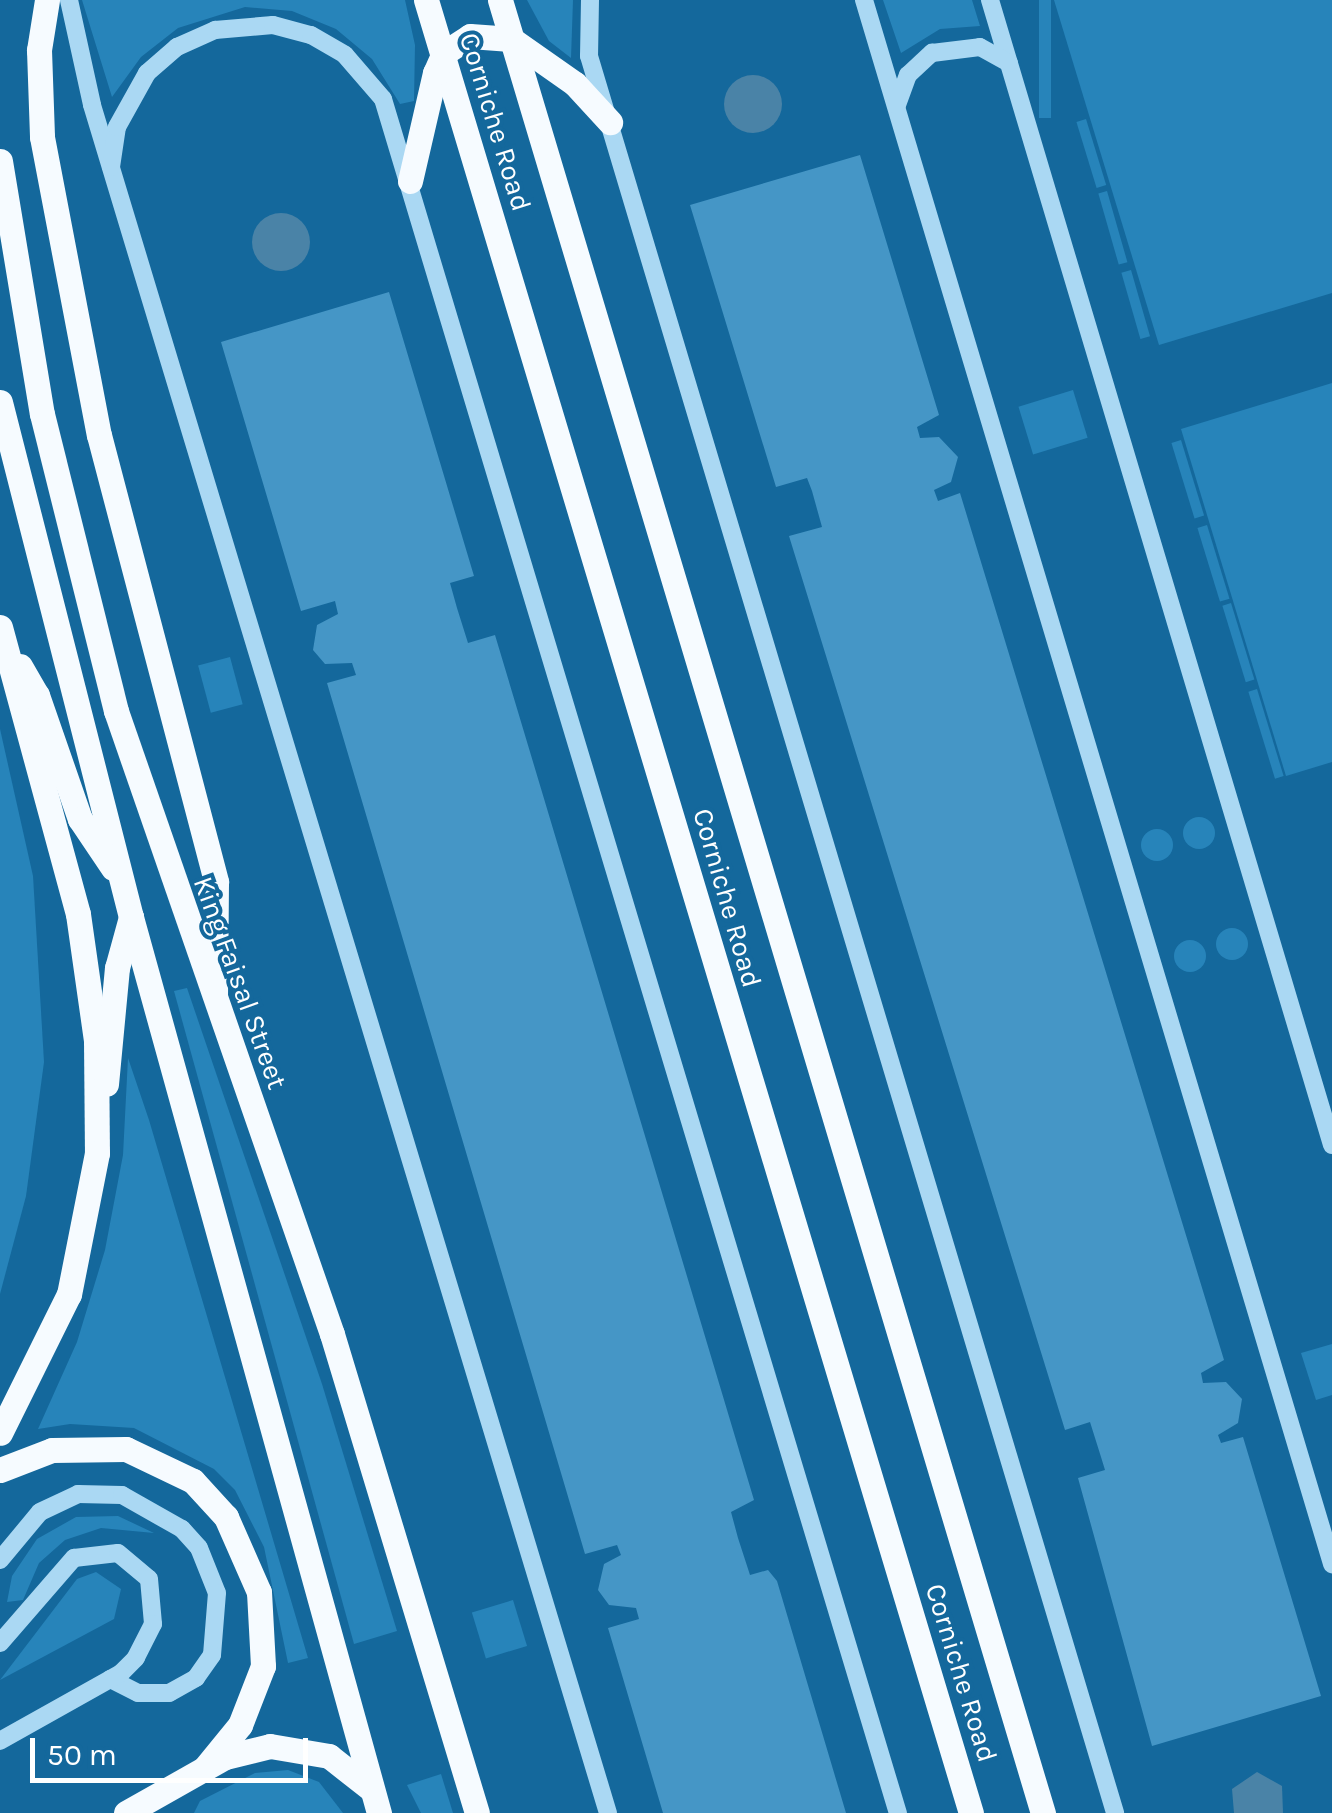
<!DOCTYPE html>
<html>
<head>
<meta charset="utf-8">
<style>
	body { margin:0 }
	#map { position:relative; width:1332px; height:1813px; overflow:hidden; background:#14689c; font-family:Karla,sans-serif }
	div>[style] { position:absolute }
	[style*='--x'] { left:calc(var(--x)*1px); top:calc(var(--y)*1px); width:calc(var(--w)*1px); rotate:calc(var(--a)*1deg) }
	.green>* { inset:0; background:#2784ba; transform-origin:0 0 }
	.round { border-radius:50% }
	.water>* { inset:0; background:#4a83a7 }
	.building>* { inset:0; background:#4596c6 }
	.minor>* { height:18px; margin:-9px; padding:0 9px; transform-origin:9px; border-radius:9px; background:#aad8f3 }
	.major>* { height:25px; margin:-12.5px; padding:0 12.5px; transform-origin:12.5px; border-radius:12.5px; background:#f6fbff }
	span { translate:-50% -50%; white-space:nowrap; text-align:center; line-height:1.15; -webkit-text-stroke:8px #14689c; paint-order:stroke }
	.street-label { font-size:28px; color:#fff }
	.scale { position:absolute; left:30px; top:1738px; width:278px; height:45px; box-sizing:border-box; border:5px solid #fff; border-top:0; padding-left:12px; font-size:30px; line-height:35px; white-space:nowrap; color:#fff; -webkit-text-stroke:8px #14689c; paint-order:stroke }
</style>
</head>
<body>
<div id="map">
	<div class="green">
		<i style="clip-path:polygon(82px 0,405px 0,415px 45px,414px 101px,400px 104px,372px 59px,336px 29px,292px 11px,245px 7px,178px 28px,141px 57px,112px 97px)"></i>
		<i style="clip-path:polygon(527px 0,573px 0,571px 58px,549px 41px)"></i>
		<i style="clip-path:polygon(883px 0,972px 0,980px 26px,940px 29px,901px 53px)"></i>
		<i style="left:1039px;top:0;width:12px;height:118px"></i>
		<i style="clip-path:polygon(1054px 0,1332px 0,1332px 293px,1159px 345px)"></i>
		<i style="left:1086px;top:119px;width:69px;height:10px;rotate:73deg"></i>
		<i style="left:1107px;top:191px;width:74px;height:9px;rotate:74deg"></i>
		<i style="left:1131px;top:270px;width:69px;height:10px;rotate:74deg"></i>
		<i style="clip-path:polygon(1332px 383px,1332px 762px,1286px 776px,1181px 429px)"></i>
		<i style="left:1073px;top:390px;width:50px;height:57px;rotate:73deg"></i>
		<i style="left:1181px;top:440px;width:79px;height:10px;rotate:73deg"></i>
		<i style="left:1207px;top:525px;width:77px;height:10px;rotate:73deg"></i>
		<i style="left:1231px;top:603px;width:80px;height:9px;rotate:73deg"></i>
		<i style="left:230px;top:657px;width:49px;height:33px;rotate:75deg"></i>
		<i style="left:1257px;top:689px;width:91px;height:9px;rotate:73deg"></i>
		<i style="clip-path:polygon(0 729px,33px 876px,44px 1062px,26px 1196px,0 1294px)"></i>
		<i class="round" style="left:1183px;top:817px;width:32px;height:32px"></i>
		<i class="round" style="left:1141px;top:829px;width:32px;height:32px"></i>
		<i class="round" style="left:1216px;top:928px;width:32px;height:32px"></i>
		<i class="round" style="left:1174px;top:940px;width:32px;height:32px"></i>
		<i style="clip-path:polygon(187px 988px,322px 1384px,397px 1631px,354px 1644px,174px 991px)"></i>
		<i style="clip-path:polygon(128px 1058px,149px 1120px,308px 1658px,288px 1663px,264px 1547px,235px 1490px,214px 1469px,134px 1428px,70px 1424px,38px 1429px,77px 1342px,105px 1250px,123px 1155px)"></i>
		<i style="clip-path:polygon(1332px 1344px,1332px 1395px,1316px 1400px,1301px 1353px)"></i>
		<i style="clip-path:polygon(118px 1516px,154px 1533px,101px 1528px,65px 1540px,39px 1563px,23px 1600px,7px 1602px,12px 1576px,37px 1539px,76px 1517px)"></i>
		<i style="clip-path:polygon(96px 1572px,121px 1589px,114px 1619px,0 1680px,77px 1579px)"></i>
		<i style="left:513px;top:1600px;width:48px;height:43px;rotate:73deg"></i>
		<i style="clip-path:polygon(288px 1770px,319px 1782px,343px 1813px,194px 1813px,200px 1801px,255px 1773px)"></i>
		<i style="clip-path:polygon(441px 1774px,453px 1813px,421px 1813px,407px 1785px)"></i>
	</div>
	<div class="water">
		<i class="round" style="left:724px;top:75px;width:58px;height:58px"></i>
		<i class="round" style="left:252px;top:213px;width:58px;height:58px"></i>
		<i style="clip-path:polygon(1257px 1772px,1282px 1786px,1283px 1813px,1234px 1813px,1232px 1789px)"></i>
	</div>
	<div class="building">
		<i style="clip-path:polygon(860px 155px,939px 415px,917px 427px,920px 438px,939px 437px,958px 457px,951px 482px,934px 490px,938px 501px,960px 493px,1224px 1360px,1201px 1373px,1203px 1383px,1226px 1382px,1242px 1399px,1238px 1423px,1218px 1435px,1221px 1443px,1243px 1437px,1321px 1696px,1152px 1746px,1078px 1478px,1105px 1470px,1101px 1457px,1090px 1422px,1065px 1430px,789px 536px,822px 527px,812px 491px,807px 478px,776px 487px,690px 205px)"></i>
		<i style="clip-path:polygon(389px 292px,474px 576px,450px 583px,457px 608px,468px 643px,495px 635px,754px 1500px,731px 1512px,738px 1538px,750px 1575px,768px 1570px,777px 1581px,846px 1813px,663px 1813px,608px 1628px,639px 1619px,636px 1608px,609px 1605px,598px 1590px,604px 1564px,621px 1555px,617px 1545px,585px 1554px,327px 683px,356px 675px,352px 663px,325px 664px,313px 650px,317px 625px,338px 614px,335px 601px,301px 611px,221px 342px)"></i>
	</div>
	<div class="minor">
		<i style="--x:69;--y:0;--w:107;--a:77.6"></i>
		<i style="--x:92;--y:105;--w:1784;--a:73.19"></i>
		<i style="--x:590;--y:0;--w:56;--a:91"></i>
		<i style="--x:589;--y:56;--w:1834;--a:73.33"></i>
		<i style="--x:864;--y:0;--w:1633;--a:73.34"></i>
		<i style="--x:990;--y:0;--w:1195;--a:73.37"></i>
		<i style="--x:897;--y:105;--w:32;--a:-70"></i>
		<i style="--x:908;--y:75;--w:33;--a:-43"></i>
		<i style="--x:932;--y:53;--w:48;--a:-7.1"></i>
		<i style="--x:980;--y:47;--w:33;--a:29"></i>
		<i style="--x:111;--y:167;--w:40;--a:-81.5"></i>
		<i style="--x:117;--y:127;--w:62;--a:-60.9"></i>
		<i style="--x:147;--y:73;--w:40;--a:-41"></i>
		<i style="--x:177;--y:47;--w:42;--a:-24.1"></i>
		<i style="--x:215;--y:30;--w:58;--a:-4.9"></i>
		<i style="--x:273;--y:25;--w:39;--a:15"></i>
		<i style="--x:311;--y:35;--w:39;--a:30"></i>
		<i style="--x:345;--y:55;--w:58;--a:49.2"></i>
		<i style="--x:383;--y:99;--w:1790;--a:73.28"></i>
		<i style="--x:0;--y:1560;--w:62;--a:-50.2"></i>
		<i style="--x:40;--y:1512;--w:42;--a:-25.3"></i>
		<i style="--x:78;--y:1494;--w:44;--a:1.3"></i>
		<i style="--x:122;--y:1495;--w:69;--a:29.5"></i>
		<i style="--x:182;--y:1529;--w:25;--a:48"></i>
		<i style="--x:199;--y:1548;--w:48;--a:68.2"></i>
		<i style="--x:217;--y:1593;--w:62;--a:94.6"></i>
		<i style="--x:212;--y:1655;--w:28;--a:125"></i>
		<i style="--x:196;--y:1678;--w:31;--a:151"></i>
		<i style="--x:169;--y:1693;--w:31;--a:180"></i>
		<i style="--x:138;--y:1693;--w:31;--a:-153"></i>
		<i style="--x:0;--y:1643;--w:113;--a:-49"></i>
		<i style="--x:74;--y:1558;--w:44;--a:-6.5"></i>
		<i style="--x:118;--y:1553;--w:40;--a:40"></i>
		<i style="--x:149;--y:1579;--w:45;--a:84.9"></i>
		<i style="--x:153;--y:1624;--w:38;--a:117"></i>
		<i style="--x:136;--y:1658;--w:21;--a:135"></i>
		<i style="--x:121;--y:1673;--w:139;--a:150.7"></i>
	</div>
	<div class="major">
		<i style="--x:47;--y:0;--w:51;--a:99.1"></i>
		<i style="--x:39;--y:50;--w:87;--a:88"></i>
		<i style="--x:42;--y:137;--w:303;--a:79.2"></i>
		<i style="--x:99;--y:435;--w:462;--a:75.3"></i>
		<i style="--x:216;--y:882;--w:113;--a:90.5"></i>
		<i style="--x:426;--y:0;--w:1893;--a:73.27"></i>
		<i style="--x:500;--y:0;--w:1893;--a:73.33"></i>
		<i style="--x:0;--y:161;--w:256;--a:80.6"></i>
		<i style="--x:42;--y:414;--w:306;--a:76"></i>
		<i style="--x:116;--y:711;--w:659;--a:70.88"></i>
		<i style="--x:332;--y:1334;--w:500;--a:73.16"></i>
		<i style="--x:410;--y:181;--w:111;--a:-77"></i>
		<i style="--x:435;--y:73;--w:22;--a:-66"></i>
		<i style="--x:444;--y:53;--w:31;--a:-33"></i>
		<i style="--x:470;--y:36;--w:41;--a:4.2"></i>
		<i style="--x:511;--y:39;--w:78;--a:35.1"></i>
		<i style="--x:575;--y:84;--w:52;--a:47.4"></i>
		<i style="--x:0;--y:402;--w:531;--a:75.73"></i>
		<i style="--x:131;--y:917;--w:930;--a:74.53"></i>
		<i style="--x:0;--y:627;--w:297;--a:74.8"></i>
		<i style="--x:78;--y:914;--w:128;--a:81.9"></i>
		<i style="--x:96;--y:1041;--w:112;--a:89.5"></i>
		<i style="--x:97;--y:1153;--w:144;--a:101.2"></i>
		<i style="--x:69;--y:1294;--w:155;--a:116.4"></i>
		<i style="--x:20;--y:666;--w:34;--a:60"></i>
		<i style="--x:37;--y:695;--w:131;--a:70.9"></i>
		<i style="--x:80;--y:819;--w:59;--a:56"></i>
		<i style="--x:106;--y:1084;--w:117;--a:-84.6"></i>
		<i style="--x:117;--y:968;--w:53;--a:-74.6"></i>
		<i style="--x:0;--y:1470;--w:56;--a:-21"></i>
		<i style="--x:52;--y:1450;--w:74;--a:-0.8"></i>
		<i style="--x:126;--y:1449;--w:74;--a:25.5"></i>
		<i style="--x:193;--y:1481;--w:49;--a:47.5"></i>
		<i style="--x:226;--y:1517;--w:82;--a:66.3"></i>
		<i style="--x:259;--y:1592;--w:74;--a:86.9"></i>
		<i style="--x:263;--y:1666;--w:63;--a:111.3"></i>
		<i style="--x:240;--y:1725;--w:57;--a:129.3"></i>
		<i style="--x:126;--y:1813;--w:114;--a:-29.5"></i>
		<i style="--x:225;--y:1757;--w:46;--a:-13.7"></i>
		<i style="--x:270;--y:1746;--w:60;--a:9.6"></i>
		<i style="--x:329;--y:1756;--w:53;--a:38.2"></i>
	</div>
	<div class="street-label">
		<span style="left:495px;top:122px;rotate:73deg">Corniche Road</span>
		<span style="left:727px;top:898px;rotate:74deg">Corniche Road</span>
		<span style="left:240px;top:983px;rotate:70deg">King Faisal Street</span>
		<span style="left:961px;top:1673px;rotate:73deg">Corniche Road</span>
	</div>
	<div class="scale">50 m</div>
</div>
</body>
</html>
